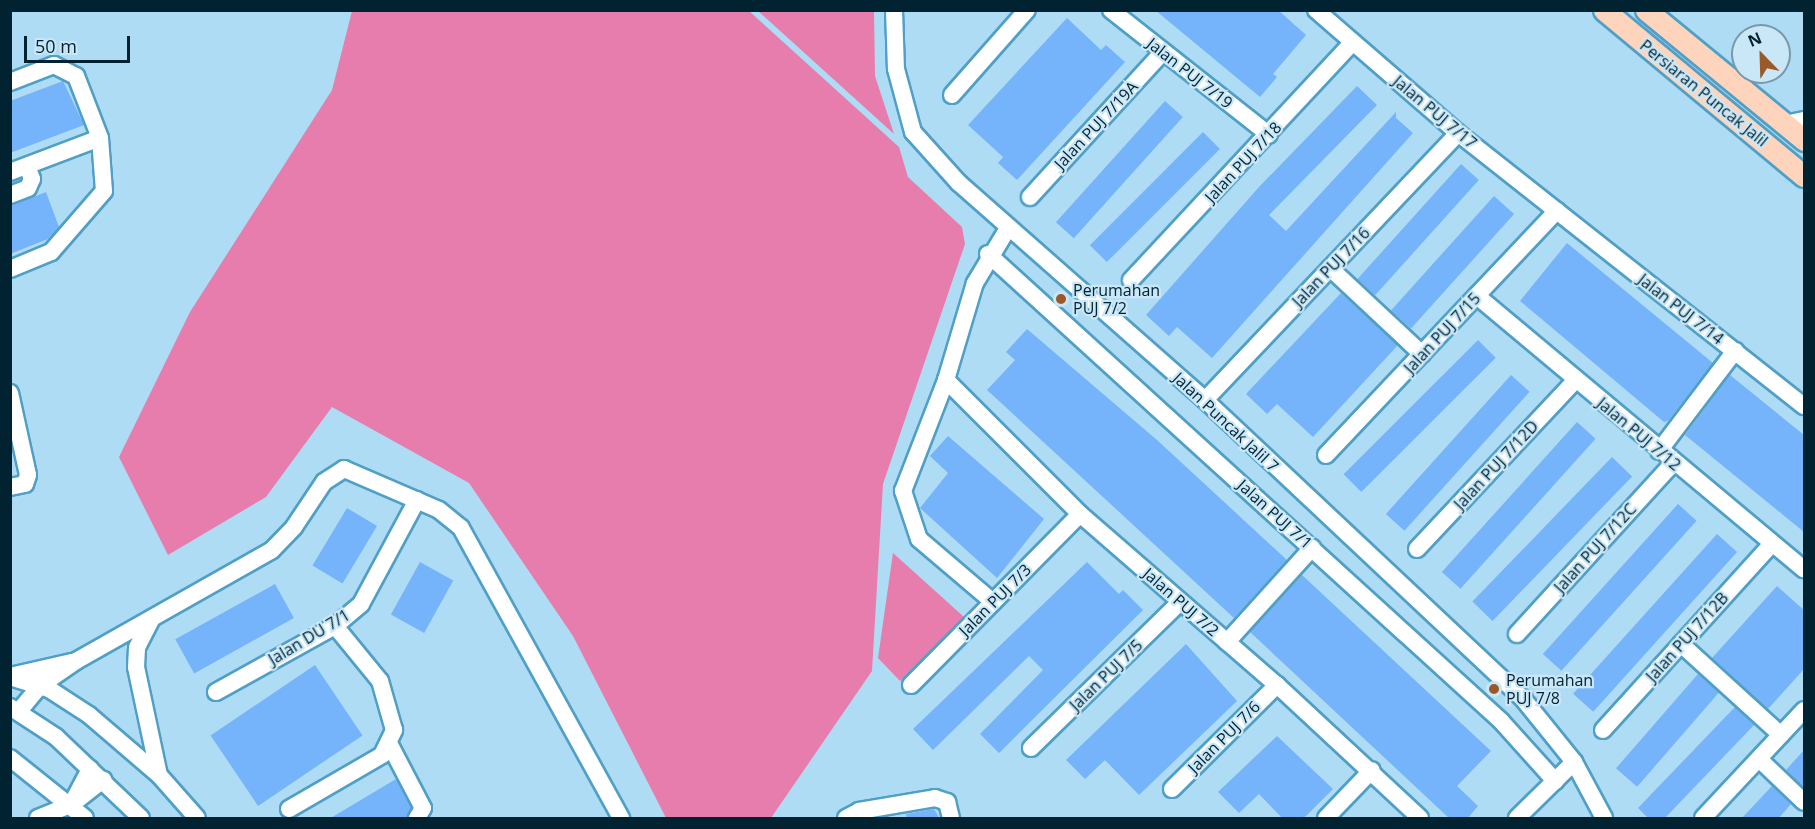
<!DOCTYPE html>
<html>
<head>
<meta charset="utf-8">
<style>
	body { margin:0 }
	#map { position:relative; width:1815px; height:829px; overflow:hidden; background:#afdcf5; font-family:"Open Sans",sans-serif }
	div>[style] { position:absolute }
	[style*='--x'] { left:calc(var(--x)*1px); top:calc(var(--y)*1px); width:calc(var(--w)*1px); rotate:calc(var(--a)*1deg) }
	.green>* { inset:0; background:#e67dac }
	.building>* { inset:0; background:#75b3fb; transform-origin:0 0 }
	.roads { filter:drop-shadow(2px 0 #509fc6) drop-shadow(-2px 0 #509fc6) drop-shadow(0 2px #509fc6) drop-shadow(0 -2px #509fc6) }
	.minor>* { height:16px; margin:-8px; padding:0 8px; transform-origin:8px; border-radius:8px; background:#fff }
	.major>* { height:21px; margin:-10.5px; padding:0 10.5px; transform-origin:10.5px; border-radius:10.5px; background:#fed5bc }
	.dots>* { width:16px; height:16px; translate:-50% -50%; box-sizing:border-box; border:3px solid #c9e7f7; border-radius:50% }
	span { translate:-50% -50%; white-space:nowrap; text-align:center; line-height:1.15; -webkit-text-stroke:4.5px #c9e7f7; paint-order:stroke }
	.street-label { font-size:16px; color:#002231 }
	.poi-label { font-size:16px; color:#002231 }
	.left { translate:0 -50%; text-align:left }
	.frame { position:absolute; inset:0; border:12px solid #002231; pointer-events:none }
	.north { position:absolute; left:1731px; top:24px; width:60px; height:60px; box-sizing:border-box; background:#c9e7f7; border:2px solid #7998a8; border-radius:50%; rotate:337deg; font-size:16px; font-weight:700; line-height:24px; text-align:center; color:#002231 }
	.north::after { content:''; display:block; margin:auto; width:21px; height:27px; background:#9b5829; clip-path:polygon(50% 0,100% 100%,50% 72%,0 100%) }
	.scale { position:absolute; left:24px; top:36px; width:106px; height:27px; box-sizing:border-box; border:3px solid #002231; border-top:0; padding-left:8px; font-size:18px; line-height:21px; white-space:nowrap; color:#002231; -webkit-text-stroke:4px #c9e7f7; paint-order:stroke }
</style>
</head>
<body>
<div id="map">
	<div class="green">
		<i style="clip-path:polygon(352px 11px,749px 11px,899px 147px,908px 177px,962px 227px,965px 244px,883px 484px,872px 671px,771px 818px,666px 818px,573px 636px,469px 483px,332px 407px,266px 497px,168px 555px,119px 457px,190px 312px,332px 90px)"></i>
		<i style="clip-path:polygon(758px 11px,874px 11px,875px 76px,894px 134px)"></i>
		<i style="clip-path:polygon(893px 553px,964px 617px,900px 681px,878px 658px)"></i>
	</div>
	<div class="building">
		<i style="clip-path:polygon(1155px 10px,1278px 10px,1306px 35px,1273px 74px,1277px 77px,1260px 97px)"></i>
		<i style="clip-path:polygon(1067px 18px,1101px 50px,1106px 45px,1125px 62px,1017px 180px,998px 163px,1003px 157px,968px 125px)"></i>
		<i style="clip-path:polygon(63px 81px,84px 125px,10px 153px,10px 101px)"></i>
		<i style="clip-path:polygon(1357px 86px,1377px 105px,1269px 215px,1286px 231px,1396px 112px,1396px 118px,1413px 133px,1212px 358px,1177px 327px,1169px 336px,1146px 315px,1259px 187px)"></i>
		<i style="left:1165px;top:101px;width:24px;height:163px;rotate:42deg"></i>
		<i style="left:1203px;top:132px;width:24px;height:160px;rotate:45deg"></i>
		<i style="left:1461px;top:164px;width:24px;height:155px;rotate:42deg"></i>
		<i style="clip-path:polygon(46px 192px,59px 227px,48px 239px,10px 254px,10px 206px)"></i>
		<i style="left:1494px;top:196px;width:27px;height:154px;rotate:42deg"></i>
		<i style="clip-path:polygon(1567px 243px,1713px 363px,1668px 421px,1664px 422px,1520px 301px)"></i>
		<i style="clip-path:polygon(1341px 293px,1398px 345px,1313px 437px,1277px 404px,1267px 414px,1246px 394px)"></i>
		<i style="clip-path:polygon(1027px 329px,1157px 440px,1287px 560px,1234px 618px,987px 390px,1015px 360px,1006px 352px)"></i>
		<i style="left:1478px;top:340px;width:25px;height:190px;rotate:45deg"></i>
		<i style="left:1511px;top:375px;width:25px;height:187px;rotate:42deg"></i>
		<i style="clip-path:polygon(1730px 375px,1804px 435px,1804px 532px,1685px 435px)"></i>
		<i style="left:1577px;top:422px;width:25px;height:202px;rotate:42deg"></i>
		<i style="clip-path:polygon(948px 436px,1044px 519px,997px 578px,920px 508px,948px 473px,930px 456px)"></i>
		<i style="left:1612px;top:457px;width:28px;height:201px;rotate:44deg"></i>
		<i style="left:1678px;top:504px;width:25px;height:202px;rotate:42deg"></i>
		<i style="left:347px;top:508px;width:35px;height:67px;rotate:31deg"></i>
		<i style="left:1717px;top:534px;width:27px;height:215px;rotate:42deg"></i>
		<i style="left:420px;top:562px;width:38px;height:60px;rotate:29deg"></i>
		<i style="clip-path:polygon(1087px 562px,1119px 594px,1123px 590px,1143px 610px,999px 753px,980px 734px,1043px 670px,1029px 656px,933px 750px,913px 729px)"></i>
		<i style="clip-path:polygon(1302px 575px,1491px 751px,1457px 786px,1478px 806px,1467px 819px,1450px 819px,1250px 632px)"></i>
		<i style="left:275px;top:584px;width:39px;height:114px;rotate:61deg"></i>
		<i style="clip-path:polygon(1777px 586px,1804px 610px,1804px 669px,1768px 709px,1712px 658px)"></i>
		<i style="clip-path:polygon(1186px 644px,1237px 701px,1139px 795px,1105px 760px,1085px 779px,1066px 760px)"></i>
		<i style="left:315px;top:665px;width:85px;height:126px;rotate:56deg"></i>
		<i style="left:1698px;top:674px;width:28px;height:125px;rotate:41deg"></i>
		<i style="clip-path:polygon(1735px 707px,1754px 725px,1664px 819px,1649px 819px,1638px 808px)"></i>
		<i style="clip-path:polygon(1277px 736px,1333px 789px,1303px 819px,1283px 819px,1259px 794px,1239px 813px,1218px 792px)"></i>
		<i style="clip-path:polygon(1804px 750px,1804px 788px,1786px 770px)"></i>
		<i style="clip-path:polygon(396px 779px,411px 808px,407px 817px,329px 819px)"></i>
		<i style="clip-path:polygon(1772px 786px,1791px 804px,1778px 819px,1741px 819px)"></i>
		<i style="clip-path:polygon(934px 809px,940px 819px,907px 819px,906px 814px)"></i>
	</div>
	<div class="roads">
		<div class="minor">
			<i style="--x:894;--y:10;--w:59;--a:88.1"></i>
			<i style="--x:896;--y:69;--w:65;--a:74.9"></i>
			<i style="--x:913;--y:132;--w:69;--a:48"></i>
			<i style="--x:959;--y:183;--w:328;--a:41.4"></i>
			<i style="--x:1205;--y:400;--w:438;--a:43.2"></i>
			<i style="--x:1524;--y:700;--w:80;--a:51.1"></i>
			<i style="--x:1574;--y:762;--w:64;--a:61.8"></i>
			<i style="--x:1111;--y:10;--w:201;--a:38.3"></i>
			<i style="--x:1316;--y:10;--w:188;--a:40.9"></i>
			<i style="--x:1458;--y:133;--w:441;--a:38.3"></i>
			<i style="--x:10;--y:82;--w:47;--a:-21.1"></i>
			<i style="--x:54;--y:65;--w:25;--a:27"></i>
			<i style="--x:76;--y:76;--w:66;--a:68.8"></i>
			<i style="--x:100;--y:138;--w:53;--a:85.7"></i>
			<i style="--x:104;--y:191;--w:81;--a:131"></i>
			<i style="--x:51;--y:252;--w:44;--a:157.5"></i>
			<i style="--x:952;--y:95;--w:113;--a:-48.6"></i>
			<i style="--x:1785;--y:124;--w:19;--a:-12"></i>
			<i style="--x:10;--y:172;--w:96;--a:-20.7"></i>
			<i style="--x:10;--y:195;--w:19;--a:-21"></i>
			<i style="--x:28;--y:188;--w:10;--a:-66"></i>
			<i style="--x:32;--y:179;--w:14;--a:-111"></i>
			<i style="--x:1030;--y:197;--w:197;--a:-47.5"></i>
			<i style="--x:988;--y:254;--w:694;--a:42.31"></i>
			<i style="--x:1501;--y:721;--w:81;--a:48"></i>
			<i style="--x:1330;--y:268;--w:126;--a:43.1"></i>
			<i style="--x:1131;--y:280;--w:325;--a:-47"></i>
			<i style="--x:1477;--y:296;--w:426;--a:39.9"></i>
			<i style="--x:946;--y:380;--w:190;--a:45"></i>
			<i style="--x:1080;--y:514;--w:261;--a:41"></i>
			<i style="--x:1277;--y:685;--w:195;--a:42.9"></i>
			<i style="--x:10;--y:393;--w:84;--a:77.6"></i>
			<i style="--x:28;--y:475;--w:9;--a:108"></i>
			<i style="--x:25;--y:484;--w:15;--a:169"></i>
			<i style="--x:1205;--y:400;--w:368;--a:-46.5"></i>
			<i style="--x:1659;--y:451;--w:126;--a:-52.8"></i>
			<i style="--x:1326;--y:455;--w:336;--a:-46.6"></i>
			<i style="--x:1417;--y:549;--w:231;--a:-46.8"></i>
			<i style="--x:993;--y:602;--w:97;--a:-139.6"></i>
			<i style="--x:919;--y:539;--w:51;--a:-108.4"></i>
			<i style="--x:903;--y:491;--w:119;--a:-68.8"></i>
			<i style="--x:946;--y:380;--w:101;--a:-73.4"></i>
			<i style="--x:975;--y:283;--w:64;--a:-59"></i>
			<i style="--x:151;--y:620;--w:31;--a:117"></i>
			<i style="--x:137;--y:648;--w:19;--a:93"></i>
			<i style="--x:136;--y:667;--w:110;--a:78"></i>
			<i style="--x:1517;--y:634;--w:233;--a:-47.6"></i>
			<i style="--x:1227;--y:642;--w:127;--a:-47.9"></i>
			<i style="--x:1681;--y:644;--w:135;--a:42.3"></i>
			<i style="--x:10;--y:676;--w:63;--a:-12.9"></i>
			<i style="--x:10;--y:677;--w:41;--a:17.1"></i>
			<i style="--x:49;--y:689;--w:48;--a:33"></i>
			<i style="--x:89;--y:715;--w:92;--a:40.6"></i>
			<i style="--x:159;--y:775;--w:57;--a:48.5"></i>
			<i style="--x:911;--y:685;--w:240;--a:-45.3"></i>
			<i style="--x:216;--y:692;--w:136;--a:-29"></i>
			<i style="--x:335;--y:626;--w:34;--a:-40"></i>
			<i style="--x:361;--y:604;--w:118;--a:-61.7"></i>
			<i style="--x:10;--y:707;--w:55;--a:33.1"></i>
			<i style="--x:56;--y:737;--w:117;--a:43.6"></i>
			<i style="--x:19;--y:711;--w:33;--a:-50"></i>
			<i style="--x:40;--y:686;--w:44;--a:-34.8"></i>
			<i style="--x:76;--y:661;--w:225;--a:-29.5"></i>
			<i style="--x:272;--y:550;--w:32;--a:-46"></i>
			<i style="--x:294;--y:527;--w:54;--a:-56.3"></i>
			<i style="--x:324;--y:482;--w:24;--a:-33"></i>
			<i style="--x:344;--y:469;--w:103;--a:23.3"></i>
			<i style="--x:439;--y:510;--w:28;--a:39"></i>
			<i style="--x:461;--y:528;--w:331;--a:61.1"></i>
			<i style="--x:1603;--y:730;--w:250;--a:-47.8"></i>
			<i style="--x:390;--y:745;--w:71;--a:62.4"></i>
			<i style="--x:423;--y:808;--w:12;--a:121"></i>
			<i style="--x:1031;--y:748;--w:209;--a:-44.4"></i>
			<i style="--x:10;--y:758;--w:96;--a:38.7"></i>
			<i style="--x:1759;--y:759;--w:62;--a:43.7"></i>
			<i style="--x:1172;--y:789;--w:148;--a:-44.7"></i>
			<i style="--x:71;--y:805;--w:41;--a:-62.2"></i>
			<i style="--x:289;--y:809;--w:108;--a:-30.1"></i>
			<i style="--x:382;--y:755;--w:28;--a:-64"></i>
			<i style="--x:394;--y:730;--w:51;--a:-105.9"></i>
			<i style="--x:380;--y:681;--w:71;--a:-129.3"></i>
			<i style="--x:38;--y:818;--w:35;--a:-22"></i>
			<i style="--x:71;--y:805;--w:41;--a:-38"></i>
			<i style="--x:846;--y:818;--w:15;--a:-28"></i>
			<i style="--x:859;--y:811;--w:77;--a:-9.7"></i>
			<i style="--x:935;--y:798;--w:13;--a:18"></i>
			<i style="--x:947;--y:802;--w:16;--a:76"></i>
			<i style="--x:1326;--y:818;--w:66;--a:-46.2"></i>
			<i style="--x:1517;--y:818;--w:80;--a:-44.5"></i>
			<i style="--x:1703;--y:818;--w:148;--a:-46.9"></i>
		</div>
		<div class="major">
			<i style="--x:1604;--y:10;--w:260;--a:39.7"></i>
			<i style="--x:1646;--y:10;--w:205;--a:39.4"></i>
		</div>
	</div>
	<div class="dots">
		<i style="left:1061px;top:299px;background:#9b5829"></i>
		<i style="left:1494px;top:689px;background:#9b5829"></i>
	</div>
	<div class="street-label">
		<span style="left:1190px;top:73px;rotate:38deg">Jalan PUJ 7/19</span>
		<span style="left:1704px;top:93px;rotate:39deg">Persiaran Puncak Jalil</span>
		<span style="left:1435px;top:112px;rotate:40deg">Jalan PUJ 7/17</span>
		<span style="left:1096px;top:125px;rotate:-47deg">Jalan PUJ 7/19A</span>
		<span style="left:1243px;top:162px;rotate:-47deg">Jalan PUJ 7/18</span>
		<span style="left:1331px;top:267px;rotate:-46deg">Jalan PUJ 7/16</span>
		<span style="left:1681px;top:309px;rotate:38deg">Jalan PUJ 7/14</span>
		<span style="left:1442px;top:333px;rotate:-47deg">Jalan PUJ 7/15</span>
		<span style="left:1226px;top:422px;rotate:43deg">Jalan Puncak Jalil 7</span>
		<span style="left:1639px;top:434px;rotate:40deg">Jalan PUJ 7/12</span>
		<span style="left:1496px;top:465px;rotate:-47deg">Jalan PUJ 7/12D</span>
		<span style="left:1275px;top:514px;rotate:42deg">Jalan PUJ 7/1</span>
		<span style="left:1595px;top:548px;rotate:-48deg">Jalan PUJ 7/12C</span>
		<span style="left:995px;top:600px;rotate:-45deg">Jalan PUJ 7/3</span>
		<span style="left:1181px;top:602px;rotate:41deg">Jalan PUJ 7/2</span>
		<span style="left:309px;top:637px;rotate:-31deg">Jalan DU 7/1</span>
		<span style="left:1687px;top:637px;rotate:-48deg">Jalan PUJ 7/12B</span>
		<span style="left:1106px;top:675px;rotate:-44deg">Jalan PUJ 7/5</span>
		<span style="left:1224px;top:737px;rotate:-45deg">Jalan PUJ 7/6</span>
	</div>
	<div class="poi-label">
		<span class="left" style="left:1073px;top:299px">Perumahan<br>PUJ 7/2</span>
		<span class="left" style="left:1506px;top:689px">Perumahan<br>PUJ 7/8</span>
	</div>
	<div class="frame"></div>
	<div class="north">N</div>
	<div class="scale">50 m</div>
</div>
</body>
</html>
